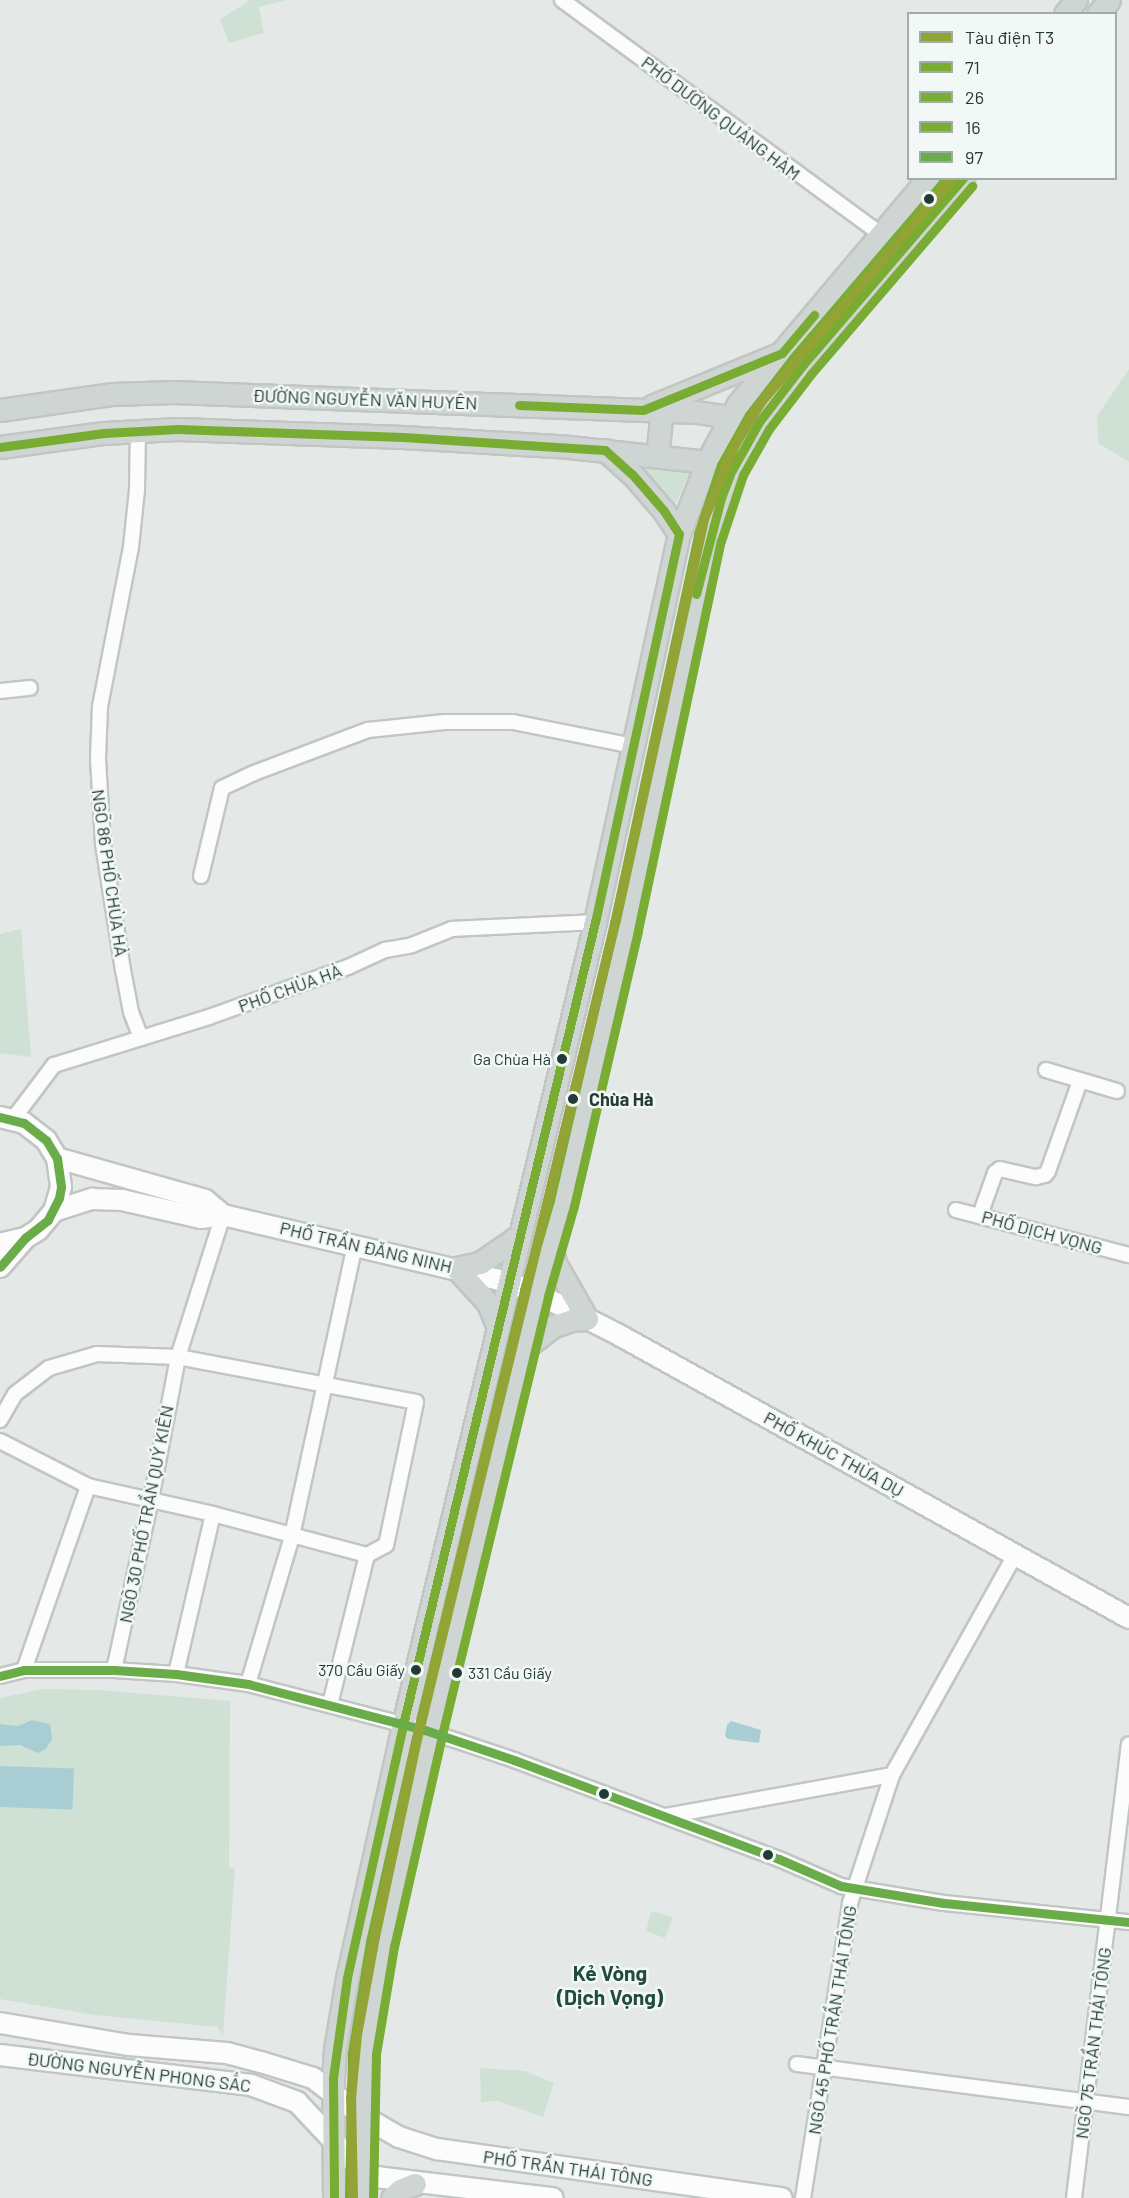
<!DOCTYPE html>
<html>
<head>
<meta charset="utf-8">
<style>
	body { margin:0 }
	#map { position:relative; width:1129px; height:2198px; overflow:hidden; background:#e4e9e7; font-family:Barlow,sans-serif }
	div>[style] { position:absolute }
	[style*='--x'] { left:calc(var(--x)*1px); top:calc(var(--y)*1px); width:calc(var(--w)*1px); rotate:calc(var(--a)*1deg) }
	.green>* { inset:0; background:#cfe1d4 }
	.water>* { inset:0; background:#a8ced4; transform-origin:0 0 }
	.roads { filter:drop-shadow(2px 0 #c1c6c4) drop-shadow(-2px 0 #c1c6c4) drop-shadow(0 2px #c1c6c4) drop-shadow(0 -2px #c1c6c4) }
	.street>* { height:14px; margin:-7px; padding:0 7px; transform-origin:7px; border-radius:7px; background:#fbfcfb }
	.secondary>* { height:20px; margin:-10px; padding:0 10px; transform-origin:10px; border-radius:10px; background:#fbfcfb }
	.primary>* { height:21px; margin:-10.5px; padding:0 10.5px; transform-origin:10.5px; border-radius:10.5px; background:#ced5d3 }
	.bus-1>* { height:9px; margin:-4.5px; padding:0 4.5px; transform-origin:4.5px; border-radius:4.5px; background:#78ac32 }
	.bus-2>* { height:9px; margin:-4.5px; padding:0 4.5px; transform-origin:4.5px; border-radius:4.5px; background:#78ac32 }
	.bus-3>* { height:9px; margin:-4.5px; padding:0 4.5px; transform-origin:4.5px; border-radius:4.5px; background:#78ac32 }
	.bus-4>* { height:9px; margin:-4.5px; padding:0 4.5px; transform-origin:4.5px; border-radius:4.5px; background:#6aac49 }
	.metro-1>* { height:10px; margin:-5px; padding:0 5px; transform-origin:5px; border-radius:5px; background:#92a435 }
	.dots>* { width:16px; height:16px; translate:-50% -50%; box-sizing:border-box; border:3px solid #f2f8f5; border-radius:50% }
	span { translate:-50% -50%; white-space:nowrap; text-align:center; line-height:1.15; -webkit-text-stroke:5px #f2f8f5; paint-order:stroke }
	.bus-label { font-size:16px; color:#233b34 }
	.right { translate:-100% -50%; text-align:right }
	.left { translate:0 -50%; text-align:left }
	.street-label { font-size:18px; color:#233b34 }
	.stop-label { font-size:18px; color:#233b34; font-weight:700 }
	.quarter-label { font-size:21px; color:#214b40; font-weight:700 }
	.legend { position:absolute; left:907px; top:12px; width:210px; height:168px; box-sizing:border-box; background:#f2f8f5; border:2px solid #9faca8; margin:0; padding:8px 10px; list-style:none; font-size:18px; color:#233b34 }
	.legend li { display:flex; align-items:center; gap:12px; height:30px }
	.legend b { width:30px; border:2px solid #9faca8 }
</style>
</head>
<body>
<div id="map">
	<div class="green">
		<i style="clip-path:polygon(247px 0,287px 0,259px 7px,264px 33px,229px 43px,220px 19px,248px 2px)"></i>
		<i style="clip-path:polygon(1129px 369px,1129px 462px,1098px 443px,1097px 416px)"></i>
		<i style="clip-path:polygon(638px 466px,690px 471px,676px 503px)"></i>
		<i style="clip-path:polygon(20px 929px,21px 929px,31px 1057px,0 1053px,0 934px)"></i>
		<i style="clip-path:polygon(43px 1689px,98px 1690px,230px 1701px,229px 1867px,235px 1868px,223px 2036px,217px 2027px,95px 2015px,0 1999px,0 1698px)"></i>
		<i style="clip-path:polygon(651px 1911px,673px 1917px,665px 1938px,646px 1931px)"></i>
		<i style="clip-path:polygon(480px 2068px,525px 2071px,554px 2083px,543px 2117px,498px 2101px,481px 2102px)"></i>
	</div>
	<div class="water">
		<i style="clip-path:polygon(32px 1720px,50px 1724px,52px 1739px,46px 1749px,38px 1753px,20px 1745px,0 1746px,0 1724px,18px 1726px)"></i>
		<i style="clip-path:polygon(731px 1721px,761px 1730px,759px 1743px,728px 1739px,725px 1736px,727px 1725px)"></i>
		<i style="left:0;top:1766px;width:74px;height:41px;rotate:2deg"></i>
	</div>
	<div class="roads">
		<div class="street">
			<i style="--x:562;--y:0;--w:396;--a:36.3"></i>
			<i style="--x:138;--y:430;--w:60;--a:91"></i>
			<i style="--x:137;--y:490;--w:57;--a:96"></i>
			<i style="--x:131;--y:547;--w:162;--a:101"></i>
			<i style="--x:100;--y:706;--w:53;--a:92.2"></i>
			<i style="--x:98;--y:759;--w:85;--a:86.6"></i>
			<i style="--x:103;--y:844;--w:128;--a:81"></i>
			<i style="--x:123;--y:970;--w:43;--a:79.2"></i>
			<i style="--x:131;--y:1012;--w:28;--a:69"></i>
			<i style="--x:0;--y:691;--w:30;--a:-6"></i>
			<i style="--x:201;--y:876;--w:90;--a:-76.6"></i>
			<i style="--x:222;--y:788;--w:35;--a:-25"></i>
			<i style="--x:254;--y:773;--w:122;--a:-20.7"></i>
			<i style="--x:368;--y:730;--w:77;--a:-5.9"></i>
			<i style="--x:445;--y:722;--w:68;--a:0"></i>
			<i style="--x:513;--y:722;--w:122;--a:11.3"></i>
			<i style="--x:1046;--y:1070;--w:74;--a:16.5"></i>
			<i style="--x:13;--y:1119;--w:68;--a:-52.8"></i>
			<i style="--x:54;--y:1065;--w:162;--a:-17.2"></i>
			<i style="--x:209;--y:1017;--w:148;--a:-19.8"></i>
			<i style="--x:348;--y:967;--w:41;--a:-24.7"></i>
			<i style="--x:385;--y:950;--w:27;--a:-10"></i>
			<i style="--x:412;--y:945;--w:43;--a:-21.8"></i>
			<i style="--x:452;--y:929;--w:143;--a:-2.8"></i>
			<i style="--x:956;--y:1210;--w:179;--a:14.6"></i>
			<i style="--x:980;--y:1215;--w:45;--a:-70.3"></i>
			<i style="--x:995;--y:1173;--w:6;--a:-39"></i>
			<i style="--x:1000;--y:1169;--w:37;--a:13"></i>
			<i style="--x:1036;--y:1177;--w:9;--a:-13"></i>
			<i style="--x:1045;--y:1175;--w:5;--a:-53"></i>
			<i style="--x:1048;--y:1171;--w:96;--a:-70.4"></i>
			<i style="--x:0;--y:1420;--w:30;--a:-60"></i>
			<i style="--x:15;--y:1394;--w:43;--a:-37.4"></i>
			<i style="--x:49;--y:1368;--w:50;--a:-16.3"></i>
			<i style="--x:97;--y:1354;--w:81;--a:2.1"></i>
			<i style="--x:178;--y:1357;--w:242;--a:10.7"></i>
			<i style="--x:416;--y:1402;--w:146;--a:101.8"></i>
			<i style="--x:386;--y:1545;--w:21;--a:152"></i>
			<i style="--x:367;--y:1555;--w:154;--a:103.9"></i>
			<i style="--x:0;--y:1441;--w:99;--a:27.1"></i>
			<i style="--x:88;--y:1486;--w:128;--a:12.6"></i>
			<i style="--x:213;--y:1514;--w:159;--a:14.9"></i>
			<i style="--x:24;--y:1670;--w:195;--a:-70.8"></i>
			<i style="--x:114;--y:1670;--w:175;--a:-77.8"></i>
			<i style="--x:151;--y:1499;--w:145;--a:-79.2"></i>
			<i style="--x:178;--y:1357;--w:149;--a:-72.4"></i>
			<i style="--x:176;--y:1674;--w:164;--a:-77"></i>
			<i style="--x:0;--y:1676;--w:25;--a:-14"></i>
			<i style="--x:24;--y:1670;--w:90;--a:0"></i>
			<i style="--x:114;--y:1670;--w:62;--a:3.7"></i>
			<i style="--x:176;--y:1674;--w:73;--a:7.9"></i>
			<i style="--x:248;--y:1684;--w:183;--a:14.6"></i>
			<i style="--x:425;--y:1730;--w:94;--a:18.6"></i>
			<i style="--x:514;--y:1760;--w:283;--a:20.5"></i>
			<i style="--x:779;--y:1859;--w:68;--a:23.5"></i>
			<i style="--x:841;--y:1886;--w:104;--a:9.4"></i>
			<i style="--x:944;--y:1903;--w:186;--a:5.9"></i>
			<i style="--x:248;--y:1684;--w:154;--a:-73.4"></i>
			<i style="--x:292;--y:1536;--w:298;--a:-77.8"></i>
			<i style="--x:666;--y:1816;--w:230;--a:-10.3"></i>
			<i style="--x:797;--y:2064;--w:335;--a:7.4"></i>
			<i style="--x:803;--y:2198;--w:299;--a:-80.9"></i>
			<i style="--x:850;--y:1903;--w:135;--a:-71.8"></i>
			<i style="--x:892;--y:1775;--w:252;--a:-60.8"></i>
			<i style="--x:1074;--y:2198;--w:457;--a:-83.1"></i>
		</div>
		<div class="secondary">
			<i style="--x:0;--y:1117;--w:25;--a:14"></i>
			<i style="--x:24;--y:1123;--w:28;--a:38"></i>
			<i style="--x:46;--y:1140;--w:21;--a:59"></i>
			<i style="--x:57;--y:1158;--w:29;--a:82"></i>
			<i style="--x:61;--y:1187;--w:25;--a:106"></i>
			<i style="--x:54;--y:1211;--w:25;--a:130"></i>
			<i style="--x:38;--y:1230;--w:15;--a:148"></i>
			<i style="--x:25;--y:1238;--w:26;--a:167"></i>
			<i style="--x:57;--y:1158;--w:154;--a:15.8"></i>
			<i style="--x:205;--y:1200;--w:23;--a:40"></i>
			<i style="--x:54;--y:1211;--w:40;--a:-18"></i>
			<i style="--x:92;--y:1199;--w:30;--a:2"></i>
			<i style="--x:122;--y:1200;--w:81;--a:12.8"></i>
			<i style="--x:201;--y:1218;--w:22;--a:-8"></i>
			<i style="--x:223;--y:1215;--w:293;--a:13.2"></i>
			<i style="--x:508;--y:1282;--w:30;--a:21"></i>
			<i style="--x:536;--y:1293;--w:93;--a:26.8"></i>
			<i style="--x:619;--y:1335;--w:583;--a:29.03"></i>
			<i style="--x:0;--y:1267;--w:38;--a:-49"></i>
			<i style="--x:0;--y:2023;--w:131;--a:9.7"></i>
			<i style="--x:129;--y:2045;--w:98;--a:4.7"></i>
			<i style="--x:227;--y:2053;--w:35;--a:15"></i>
			<i style="--x:261;--y:2062;--w:54;--a:17.1"></i>
			<i style="--x:313;--y:2078;--w:61;--a:37.6"></i>
			<i style="--x:361;--y:2115;--w:44;--a:30.1"></i>
			<i style="--x:399;--y:2137;--w:40;--a:18"></i>
			<i style="--x:437;--y:2149;--w:348;--a:8.1"></i>
			<i style="--x:0;--y:2055;--w:253;--a:6.8"></i>
			<i style="--x:251;--y:2085;--w:49;--a:20.3"></i>
			<i style="--x:297;--y:2102;--w:92;--a:46.8"></i>
			<i style="--x:360;--y:2169;--w:18;--a:27"></i>
			<i style="--x:376;--y:2177;--w:178;--a:6.8"></i>
		</div>
		<div class="primary">
			<i style="--x:1065;--y:14;--w:18;--a:-52"></i>
			<i style="--x:1098;--y:14;--w:18;--a:-52"></i>
			<i style="--x:652;--y:406;--w:137;--a:-22.3"></i>
			<i style="--x:0;--y:410;--w:114;--a:-8.1"></i>
			<i style="--x:113;--y:394;--w:61;--a:-1.9"></i>
			<i style="--x:174;--y:392;--w:523;--a:2.19"></i>
			<i style="--x:697;--y:412;--w:33;--a:9"></i>
			<i style="--x:0;--y:447;--w:105;--a:-7.7"></i>
			<i style="--x:104;--y:433;--w:73;--a:-3.1"></i>
			<i style="--x:177;--y:429;--w:226;--a:2"></i>
			<i style="--x:403;--y:437;--w:166;--a:3.4"></i>
			<i style="--x:569;--y:447;--w:139;--a:6.2"></i>
			<i style="--x:605;--y:450;--w:36;--a:42"></i>
			<i style="--x:632;--y:474;--w:49;--a:49.1"></i>
			<i style="--x:664;--y:511;--w:27;--a:57"></i>
			<i style="--x:657;--y:456;--w:45;--a:-83.7"></i>
			<i style="--x:550;--y:1245;--w:19;--a:74"></i>
			<i style="--x:555;--y:1263;--w:64;--a:60.3"></i>
			<i style="--x:456;--y:1268;--w:47;--a:47.6"></i>
			<i style="--x:488;--y:1303;--w:27;--a:68"></i>
			<i style="--x:456;--y:1268;--w:25;--a:-12"></i>
			<i style="--x:480;--y:1263;--w:47;--a:-34.7"></i>
			<i style="--x:523;--y:1349;--w:39;--a:-37"></i>
			<i style="--x:554;--y:1326;--w:19;--a:-18"></i>
			<i style="--x:572;--y:1320;--w:15;--a:-4"></i>
			<i style="--x:334;--y:2198;--w:120;--a:-90.5"></i>
			<i style="--x:333;--y:2078;--w:29;--a:-86"></i>
			<i style="--x:335;--y:2049;--w:72;--a:-80.4"></i>
			<i style="--x:347;--y:1978;--w:259;--a:-77.5"></i>
			<i style="--x:403;--y:1725;--w:826;--a:-76.55"></i>
			<i style="--x:595;--y:922;--w:397;--a:-77.8"></i>
			<i style="--x:679;--y:534;--w:77;--a:-68.7"></i>
			<i style="--x:707;--y:462;--w:66;--a:-61.9"></i>
			<i style="--x:738;--y:404;--w:295;--a:-49.9"></i>
			<i style="--x:361;--y:2198;--w:145;--a:-88.8"></i>
			<i style="--x:364;--y:2053;--w:109;--a:-80.5"></i>
			<i style="--x:382;--y:1945;--w:218;--a:-77.3"></i>
			<i style="--x:430;--y:1732;--w:452;--a:-76.4"></i>
			<i style="--x:536;--y:1293;--w:94;--a:-73.9"></i>
			<i style="--x:562;--y:1203;--w:283;--a:-76.9"></i>
			<i style="--x:626;--y:927;--w:398;--a:-78"></i>
			<i style="--x:709;--y:538;--w:72;--a:-71.3"></i>
			<i style="--x:732;--y:470;--w:55;--a:-60.6"></i>
			<i style="--x:759;--y:422;--w:71;--a:-52.5"></i>
			<i style="--x:802;--y:366;--w:248;--a:-49.4"></i>
			<i style="--x:392;--y:2198;--w:11;--a:-45"></i>
			<i style="--x:400;--y:2190;--w:16;--a:-22"></i>
		</div>
	</div>
	<div class="bus-1">
		<i style="--x:519;--y:405;--w:124;--a:2.3"></i>
		<i style="--x:643;--y:410;--w:150;--a:-22.3"></i>
		<i style="--x:782;--y:353;--w:50;--a:-49.9"></i>
		<i style="--x:0;--y:447;--w:105;--a:-7.7"></i>
		<i style="--x:104;--y:433;--w:73;--a:-3.1"></i>
		<i style="--x:177;--y:429;--w:226;--a:2"></i>
		<i style="--x:403;--y:437;--w:202;--a:3.7"></i>
		<i style="--x:605;--y:450;--w:36;--a:42"></i>
		<i style="--x:632;--y:474;--w:49;--a:49.1"></i>
		<i style="--x:664;--y:511;--w:27;--a:57"></i>
		<i style="--x:679;--y:534;--w:397;--a:102.2"></i>
		<i style="--x:595;--y:922;--w:826;--a:103.45"></i>
		<i style="--x:403;--y:1725;--w:259;--a:102.5"></i>
		<i style="--x:347;--y:1978;--w:101;--a:98"></i>
		<i style="--x:333;--y:2078;--w:120;--a:89.5"></i>
		<i style="--x:696;--y:594;--w:99;--a:-75.4"></i>
		<i style="--x:721;--y:498;--w:30;--a:-69"></i>
		<i style="--x:732;--y:470;--w:55;--a:-60.6"></i>
		<i style="--x:759;--y:422;--w:71;--a:-52.5"></i>
		<i style="--x:802;--y:366;--w:248;--a:-49.4"></i>
	</div>
	<div class="bus-2">
		<i style="--x:373;--y:2198;--w:144;--a:-88.8"></i>
		<i style="--x:376;--y:2054;--w:109;--a:-80.5"></i>
		<i style="--x:394;--y:1947;--w:217;--a:-77.2"></i>
		<i style="--x:442;--y:1735;--w:452;--a:-76.4"></i>
		<i style="--x:548;--y:1296;--w:94;--a:-73.9"></i>
		<i style="--x:574;--y:1206;--w:283;--a:-76.9"></i>
		<i style="--x:638;--y:930;--w:398;--a:-78"></i>
		<i style="--x:721;--y:541;--w:70;--a:-71.6"></i>
		<i style="--x:743;--y:475;--w:53;--a:-60.5"></i>
		<i style="--x:769;--y:429;--w:69;--a:-52.6"></i>
		<i style="--x:811;--y:374;--w:248;--a:-49.4"></i>
	</div>
	<div class="bus-3">
		<i style="--x:349;--y:2198;--w:145;--a:-88.8"></i>
		<i style="--x:352;--y:2053;--w:112;--a:-80.8"></i>
		<i style="--x:370;--y:1942;--w:218;--a:-77.3"></i>
		<i style="--x:418;--y:1729;--w:452;--a:-76.4"></i>
		<i style="--x:524;--y:1290;--w:94;--a:-73.9"></i>
		<i style="--x:550;--y:1200;--w:283;--a:-76.9"></i>
		<i style="--x:614;--y:924;--w:399;--a:-77.8"></i>
		<i style="--x:698;--y:534;--w:73;--a:-71.6"></i>
		<i style="--x:721;--y:465;--w:57;--a:-60.8"></i>
		<i style="--x:749;--y:415;--w:72;--a:-52.3"></i>
		<i style="--x:793;--y:358;--w:237;--a:-49.5"></i>
	</div>
	<div class="bus-4">
		<i style="--x:0;--y:1117;--w:25;--a:14"></i>
		<i style="--x:24;--y:1123;--w:28;--a:38"></i>
		<i style="--x:46;--y:1140;--w:21;--a:59"></i>
		<i style="--x:57;--y:1158;--w:29;--a:82"></i>
		<i style="--x:61;--y:1187;--w:11;--a:100"></i>
		<i style="--x:59;--y:1198;--w:25;--a:117"></i>
		<i style="--x:48;--y:1220;--w:29;--a:142"></i>
		<i style="--x:25;--y:1238;--w:38;--a:131"></i>
		<i style="--x:0;--y:1676;--w:25;--a:-14"></i>
		<i style="--x:24;--y:1670;--w:90;--a:0"></i>
		<i style="--x:114;--y:1670;--w:62;--a:3.7"></i>
		<i style="--x:176;--y:1674;--w:73;--a:7.9"></i>
		<i style="--x:248;--y:1684;--w:183;--a:14.6"></i>
		<i style="--x:425;--y:1730;--w:94;--a:18.6"></i>
		<i style="--x:514;--y:1760;--w:283;--a:20.5"></i>
		<i style="--x:779;--y:1859;--w:68;--a:23.5"></i>
		<i style="--x:841;--y:1886;--w:104;--a:9.4"></i>
		<i style="--x:944;--y:1903;--w:186;--a:5.9"></i>
	</div>
	<div class="metro-1">
		<i style="--x:353;--y:2198;--w:100;--a:-91.1"></i>
		<i style="--x:351;--y:2098;--w:63;--a:-84.6"></i>
		<i style="--x:357;--y:2035;--w:100;--a:-79.6"></i>
		<i style="--x:375;--y:1937;--w:197;--a:-78"></i>
		<i style="--x:416;--y:1744;--w:848;--a:-76.36"></i>
		<i style="--x:616;--y:920;--w:411;--a:-77.6"></i>
		<i style="--x:704;--y:519;--w:80;--a:-67.3"></i>
		<i style="--x:735;--y:445;--w:52;--a:-58.5"></i>
		<i style="--x:762;--y:401;--w:294;--a:-49.4"></i>
	</div>
	<div class="dots">
		<i style="left:929px;top:199px;background:#233b34"></i>
		<i style="left:562px;top:1059px;background:#233b34"></i>
		<i style="left:573px;top:1099px;background:#233b34"></i>
		<i style="left:416px;top:1670px;background:#233b34"></i>
		<i style="left:457px;top:1673px;background:#233b34"></i>
		<i style="left:604px;top:1794px;background:#233b34"></i>
		<i style="left:768px;top:1855px;background:#233b34"></i>
	</div>
	<div class="bus-label">
		<span class="right" style="left:551px;top:1059px">Ga Chùa Hà</span>
		<span class="right" style="left:405px;top:1670px">370 Cầu Giấy</span>
		<span class="left" style="left:468px;top:1673px">331 Cầu Giấy</span>
	</div>
	<div class="street-label">
		<span style="left:721px;top:118px;rotate:37deg">PHỐ DƯƠNG QUẢNG HÀM</span>
		<span style="left:365px;top:399px;rotate:2deg">ĐƯỜNG NGUYỄN VĂN HUYÊN</span>
		<span style="left:110px;top:873px;rotate:82deg">NGÕ 86 PHỐ CHÙA HÀ</span>
		<span style="left:290px;top:988px;rotate:-20deg">PHỐ CHÙA HÀ</span>
		<span style="left:1042px;top:1232px;rotate:15deg">PHỐ DỊCH VỌNG</span>
		<span style="left:366px;top:1247px;rotate:13deg">PHỐ TRẦN ĐĂNG NINH</span>
		<span style="left:834px;top:1454px;rotate:29deg">PHỐ KHÚC THỪA DỤ</span>
		<span style="left:146px;top:1514px;rotate:-79deg">NGÕ 30 PHỐ TRẦN QUÝ KIÊN</span>
		<span style="left:832px;top:2020px;rotate:-81deg">NGÕ 45 PHỐ TRẦN THÁI TÔNG</span>
		<span style="left:1093px;top:2043px;rotate:-83deg">NGÕ 75 TRẦN THÁI TÔNG</span>
		<span style="left:139px;top:2072px;rotate:7deg">ĐƯỜNG NGUYỄN PHONG SẮC</span>
		<span style="left:568px;top:2168px;rotate:8deg">PHỐ TRẦN THÁI TÔNG</span>
	</div>
	<div class="stop-label">
		<span class="left" style="left:589px;top:1099px">Chùa Hà</span>
	</div>
	<div class="quarter-label">
		<span style="left:610px;top:1985px">Kẻ Vòng<br>(Dịch Vọng)</span>
	</div>
	<ul class="legend">
	<li><b style="height:8px;background:#92a435"></b>Tàu điện T3</li>
	<li><b style="height:8px;background:#78ac32"></b>71</li>
	<li><b style="height:8px;background:#78ac32"></b>26</li>
	<li><b style="height:8px;background:#78ac32"></b>16</li>
	<li><b style="height:8px;background:#6aac49"></b>97</li>
	</ul>
</div>
</body>
</html>
